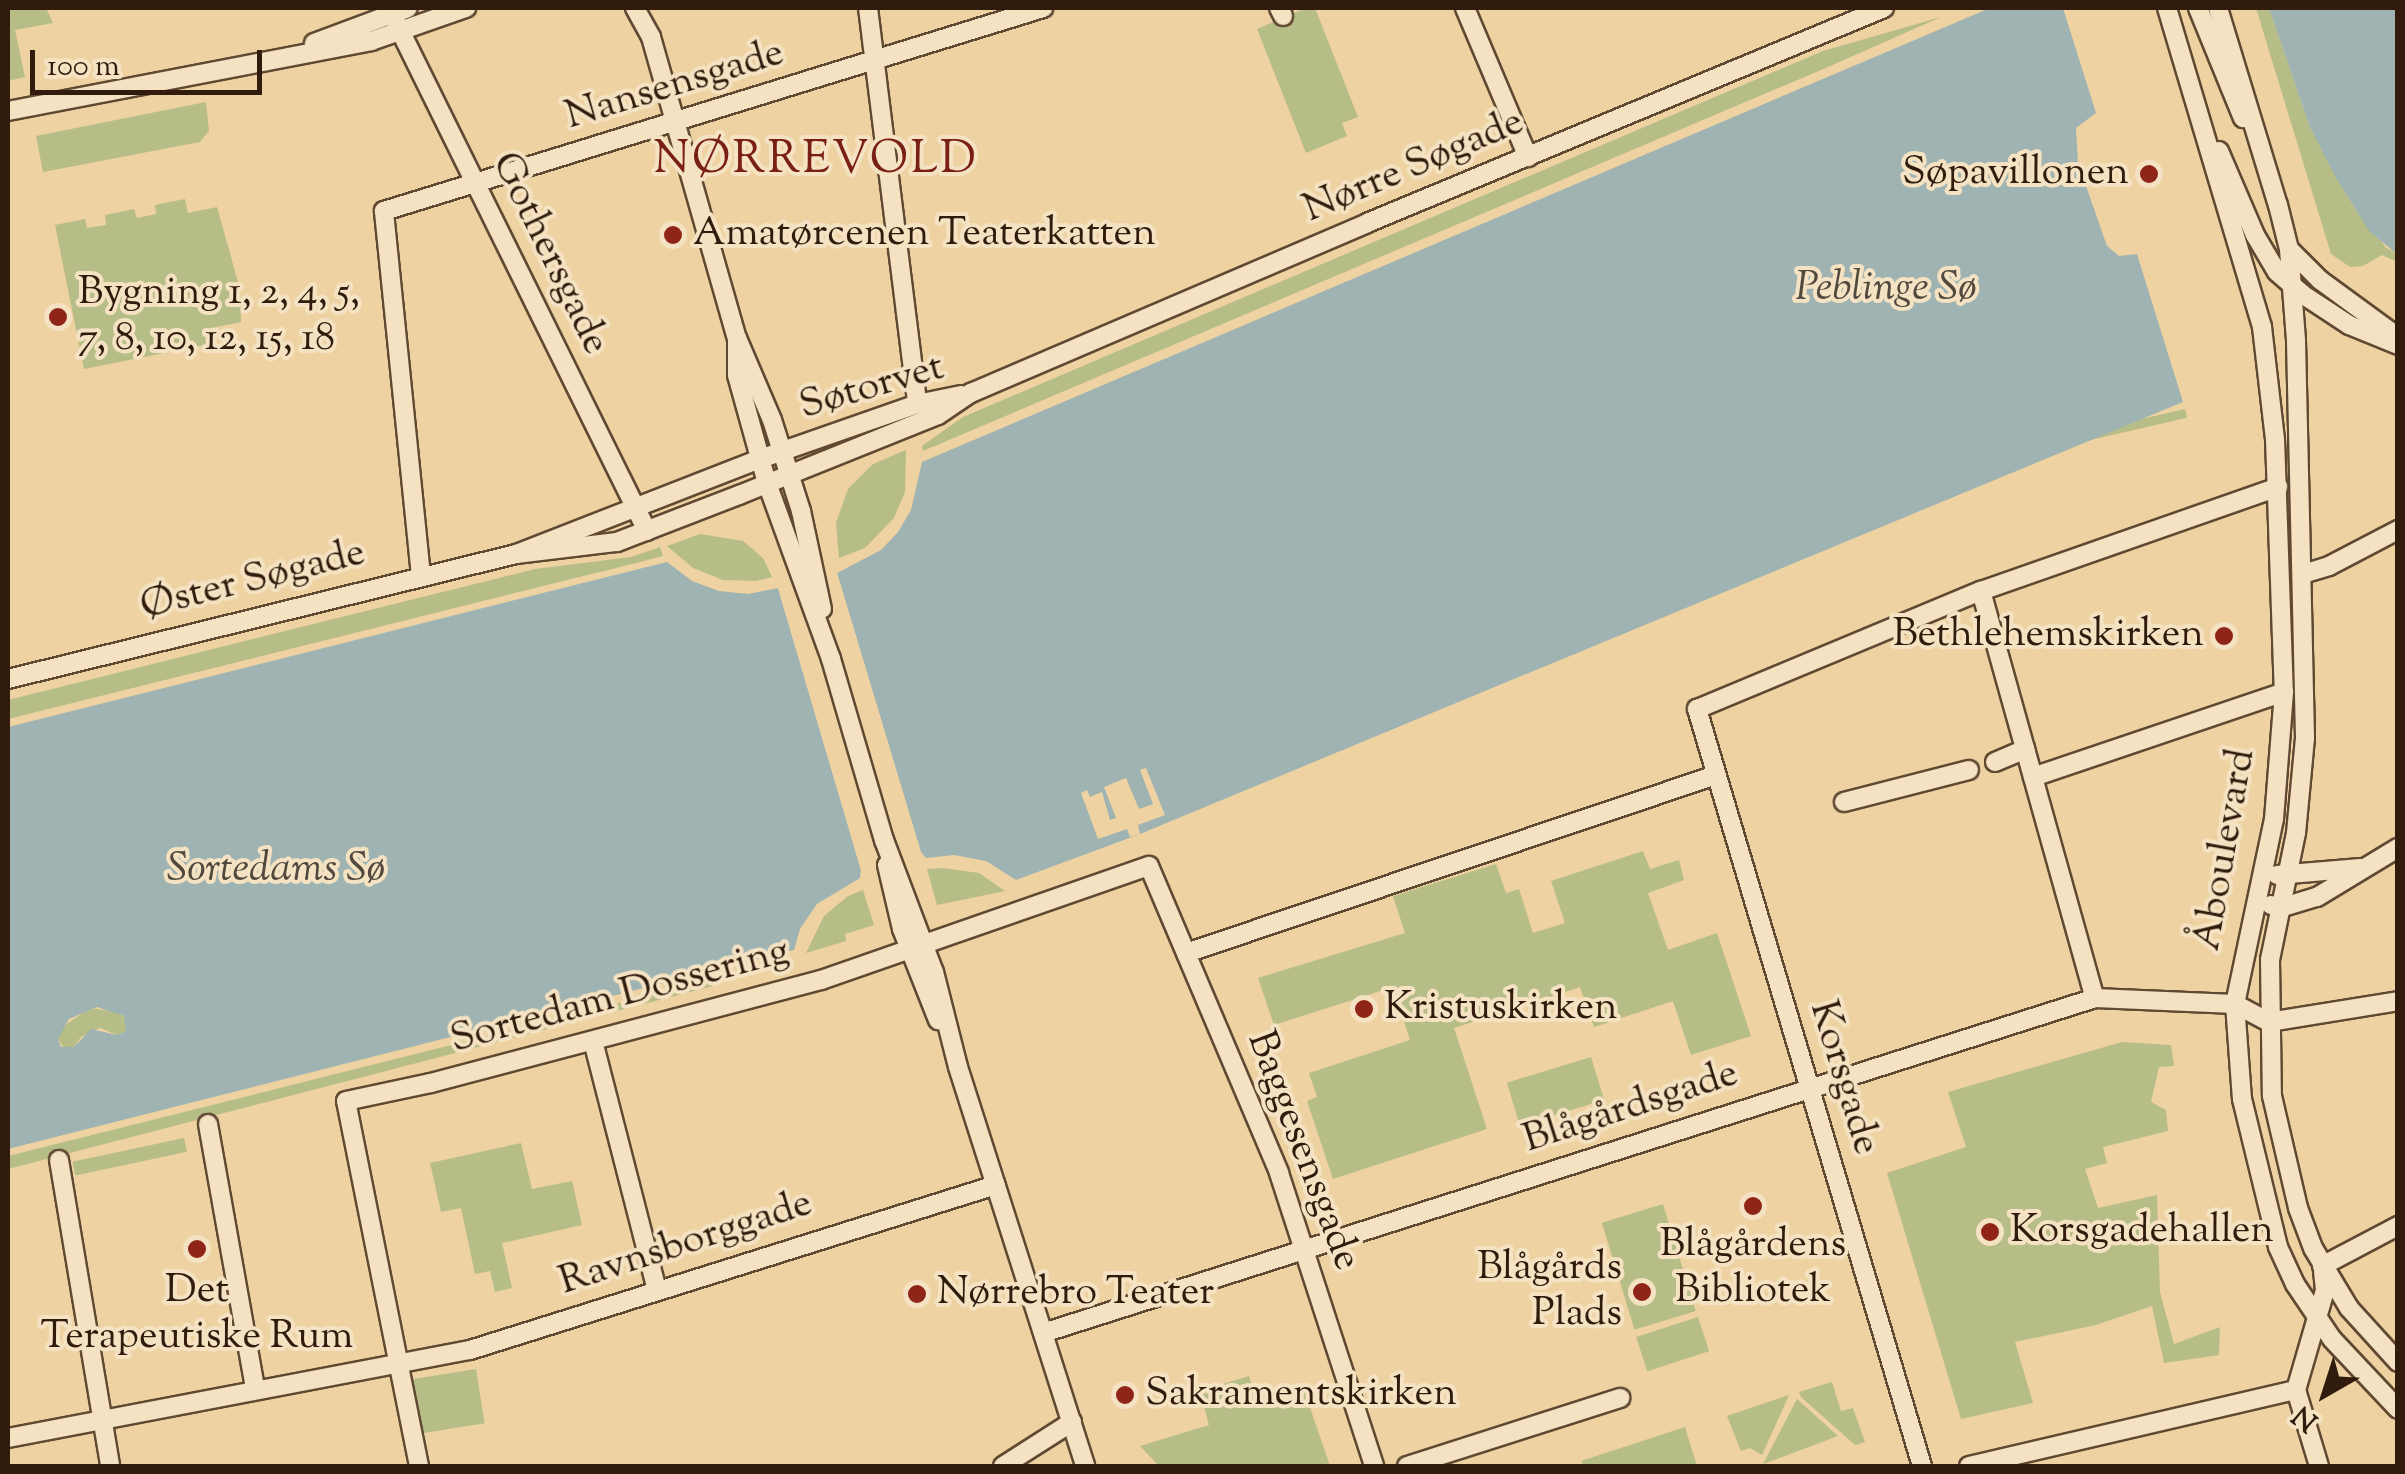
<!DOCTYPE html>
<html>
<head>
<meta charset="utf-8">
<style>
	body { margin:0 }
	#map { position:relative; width:2405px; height:1474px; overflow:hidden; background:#eed2a2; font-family:"Sorts Mill Goudy",serif }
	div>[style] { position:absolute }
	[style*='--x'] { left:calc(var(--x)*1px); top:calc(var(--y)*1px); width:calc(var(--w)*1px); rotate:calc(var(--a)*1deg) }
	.green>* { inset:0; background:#b6bd86; transform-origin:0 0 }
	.water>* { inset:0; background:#9fb4b2 }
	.pier>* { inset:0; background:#eed2a2 }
	.roads { filter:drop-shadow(2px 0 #604932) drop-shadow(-2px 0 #604932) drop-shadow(0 2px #604932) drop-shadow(0 -2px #604932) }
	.minor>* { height:18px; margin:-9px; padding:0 9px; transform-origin:9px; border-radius:9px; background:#f4e2c3 }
	.dots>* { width:28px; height:28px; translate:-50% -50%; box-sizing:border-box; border:5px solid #f4e2c3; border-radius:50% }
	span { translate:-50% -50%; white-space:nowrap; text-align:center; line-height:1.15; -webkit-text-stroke:8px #f4e2c3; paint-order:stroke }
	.street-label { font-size:40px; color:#301b0c }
	.poi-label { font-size:40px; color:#301b0c }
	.right { translate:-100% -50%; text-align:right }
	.left { translate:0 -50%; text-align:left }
	.water-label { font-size:42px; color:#51493e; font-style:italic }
	.quarter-label { font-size:45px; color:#7a1f14; letter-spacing:2.5px }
	.frame { position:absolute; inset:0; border:10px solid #301b0c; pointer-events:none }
	.north { position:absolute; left:2275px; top:1344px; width:100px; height:100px; -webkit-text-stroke:8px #f4e2c3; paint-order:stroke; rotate:219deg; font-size:28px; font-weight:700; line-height:40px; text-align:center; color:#301b0c }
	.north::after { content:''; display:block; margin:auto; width:35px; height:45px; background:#301b0c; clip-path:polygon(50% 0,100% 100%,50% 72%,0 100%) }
	.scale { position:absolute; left:30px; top:50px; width:232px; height:45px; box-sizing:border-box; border:5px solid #301b0c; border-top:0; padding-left:12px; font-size:30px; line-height:35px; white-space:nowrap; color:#301b0c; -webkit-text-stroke:8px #f4e2c3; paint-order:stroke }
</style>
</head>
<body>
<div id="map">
	<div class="green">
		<i style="clip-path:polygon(8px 8px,46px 8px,53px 23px,15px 30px,25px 77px,8px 81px)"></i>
		<i style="clip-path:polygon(1306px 8px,1315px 8px,1358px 117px,1342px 123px,1347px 136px,1306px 153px,1257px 29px)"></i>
		<i style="clip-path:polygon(2256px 8px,2269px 8px,2309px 125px,2385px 247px,2397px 254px,2397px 262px,2382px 255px,2363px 266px,2350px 267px,2331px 254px)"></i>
		<i style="clip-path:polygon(1941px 17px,1828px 67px,923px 451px,922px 446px,963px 417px,1228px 304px,1823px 51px)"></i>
		<i style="clip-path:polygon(206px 102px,209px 131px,200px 142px,43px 172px,36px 136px)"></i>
		<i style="clip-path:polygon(185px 199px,188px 213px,217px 207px,240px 289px,241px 322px,211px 328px,214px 343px,84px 369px,55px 225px,85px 219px,87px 228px,106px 225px,105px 215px,134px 209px,137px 218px,156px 214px,155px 205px)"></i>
		<i style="left:2185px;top:409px;width:9px;height:1102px;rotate:77deg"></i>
		<i style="clip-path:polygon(906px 450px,905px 492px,894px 518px,865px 548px,839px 558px,836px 523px,848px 489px,873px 464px)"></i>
		<i style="clip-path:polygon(700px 534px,743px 541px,763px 558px,772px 577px,756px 581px,723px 580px,693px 568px,667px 546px)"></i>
		<i style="clip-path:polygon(660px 547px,663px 556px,632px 564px,8px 719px,8px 700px,535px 569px,631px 557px)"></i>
		<i style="clip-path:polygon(1643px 851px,1650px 869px,1679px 860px,1684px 880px,1648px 893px,1668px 950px,1717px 933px,1751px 1036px,1691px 1055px,1673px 1001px,1594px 1027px,1580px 987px,1454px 1028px,1487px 1129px,1333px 1179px,1307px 1101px,1317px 1097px,1309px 1073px,1410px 1040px,1393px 987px,1274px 1025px,1258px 978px,1405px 933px,1393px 896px,1496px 864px,1506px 893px,1519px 889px,1533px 933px,1565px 923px,1551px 881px)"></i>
		<i style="clip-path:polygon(943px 868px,979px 873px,1005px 891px,937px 905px,927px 869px)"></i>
		<i style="clip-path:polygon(863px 890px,874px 925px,845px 934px,846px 941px,806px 953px,824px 916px,848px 896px)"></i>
		<i style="clip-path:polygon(711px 980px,713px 986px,8px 1169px,8px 1156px)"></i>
		<i style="clip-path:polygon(90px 1008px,118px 1012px,127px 1020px,126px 1031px,117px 1035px,100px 1028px,81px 1037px,74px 1047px,64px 1049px,58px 1039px,61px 1028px)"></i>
		<i style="clip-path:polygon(2122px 1042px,2171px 1045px,2174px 1066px,2159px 1067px,2151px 1102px,2166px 1110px,2168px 1131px,2103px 1147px,2107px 1163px,2085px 1169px,2098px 1208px,2157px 1195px,2160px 1292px,2174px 1344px,2220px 1327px,2219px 1355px,2164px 1363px,2152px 1306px,2096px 1325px,2015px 1342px,2033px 1403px,1961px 1419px,1887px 1173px,1966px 1147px,1948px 1092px)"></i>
		<i style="left:1591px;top:1057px;width:45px;height:88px;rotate:73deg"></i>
		<i style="left:184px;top:1138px;width:14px;height:114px;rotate:78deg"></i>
		<i style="clip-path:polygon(521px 1143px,532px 1189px,572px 1181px,582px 1225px,502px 1243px,512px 1288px,495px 1292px,490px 1271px,475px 1274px,461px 1208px,441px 1212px,430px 1163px)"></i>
		<i style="left:1663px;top:1204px;width:112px;height:64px;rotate:73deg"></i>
		<i style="left:1698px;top:1317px;width:36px;height:65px;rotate:72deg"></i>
		<i style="left:476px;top:1369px;width:55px;height:68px;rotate:81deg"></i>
		<i style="clip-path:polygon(1249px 1376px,1256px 1398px,1302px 1384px,1330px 1466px,1159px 1466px,1140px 1446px,1209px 1425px,1200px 1391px)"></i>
		<i style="clip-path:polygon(1832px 1382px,1841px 1411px,1853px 1408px,1865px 1442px,1855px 1445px,1801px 1397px,1799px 1392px)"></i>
		<i style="clip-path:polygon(1789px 1395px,1762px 1455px,1750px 1448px,1741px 1451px,1727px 1416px)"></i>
		<i style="clip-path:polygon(1797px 1399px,1838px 1436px,1763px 1464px)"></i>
		<i style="clip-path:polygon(1685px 1427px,1697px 1466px,1584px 1466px,1581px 1461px)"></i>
	</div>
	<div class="water">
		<i style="clip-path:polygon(1990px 8px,2063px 8px,2096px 113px,2076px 128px,2078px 163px,2107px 246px,2119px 256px,2137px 254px,2183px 402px,1140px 834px,1016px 880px,986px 861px,954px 855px,926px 858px,921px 853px,837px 573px,881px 550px,898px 532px,911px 510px,922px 462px)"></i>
		<i style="clip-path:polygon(2269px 8px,2397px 8px,2397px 254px,2370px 232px,2336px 178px,2309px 125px)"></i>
		<i style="clip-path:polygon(evenodd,667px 562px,692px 581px,719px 591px,748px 594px,778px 588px,861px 870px,860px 878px,817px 904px,800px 929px,794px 950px,8px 1149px,8px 727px,667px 562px,97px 1007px,124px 1016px,126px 1031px,117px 1035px,91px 1029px,74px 1047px,61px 1047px,58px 1039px,69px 1019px,97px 1007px)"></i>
	</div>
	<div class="pier">
		<i style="clip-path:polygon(837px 573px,921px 852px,926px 858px,916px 854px,832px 575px)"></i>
		<i style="clip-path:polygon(783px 587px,866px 869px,860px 878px,861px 870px,778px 588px)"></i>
		<i style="clip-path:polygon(1146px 768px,1165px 815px,1138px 825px,1140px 834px,1130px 837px,1127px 829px,1098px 839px,1081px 793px,1087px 790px,1090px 797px,1102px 792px,1110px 820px,1116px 818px,1104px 787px,1126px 778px,1139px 809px,1153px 804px,1140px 770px)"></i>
	</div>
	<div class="roads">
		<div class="minor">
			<i style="--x:389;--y:8;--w:583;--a:63.74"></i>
			<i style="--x:635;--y:8;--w:33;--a:61"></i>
			<i style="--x:651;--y:37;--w:313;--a:74.1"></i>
			<i style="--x:737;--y:338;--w:89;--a:66.9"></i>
			<i style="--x:772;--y:420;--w:96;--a:72.3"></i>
			<i style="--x:801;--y:511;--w:100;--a:77.9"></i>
			<i style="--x:868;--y:8;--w:399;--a:82.9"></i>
			<i style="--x:1279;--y:8;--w:9;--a:63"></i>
			<i style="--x:1465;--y:8;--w:162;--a:67.1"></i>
			<i style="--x:2167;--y:8;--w:333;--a:73.4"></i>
			<i style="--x:2262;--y:327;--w:113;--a:83.4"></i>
			<i style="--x:2275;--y:439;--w:253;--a:88"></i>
			<i style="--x:2284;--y:692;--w:127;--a:94.5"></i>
			<i style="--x:2274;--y:819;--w:189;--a:101.9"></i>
			<i style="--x:2235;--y:1004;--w:95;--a:85.8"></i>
			<i style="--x:2242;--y:1099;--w:152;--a:76.3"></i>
			<i style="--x:2278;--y:1247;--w:41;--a:65.3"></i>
			<i style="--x:2295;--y:1284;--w:66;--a:56.1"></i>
			<i style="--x:2332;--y:1339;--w:96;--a:46.7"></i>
			<i style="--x:2198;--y:8;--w:119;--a:67.8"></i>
			<i style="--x:2218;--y:8;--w:206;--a:73.1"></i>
			<i style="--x:2278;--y:205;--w:45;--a:76"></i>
			<i style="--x:2289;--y:249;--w:92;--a:85.6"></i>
			<i style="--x:2296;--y:341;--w:397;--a:88.7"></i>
			<i style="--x:2305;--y:738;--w:95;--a:95.4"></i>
			<i style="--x:2296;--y:833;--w:130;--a:101.6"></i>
			<i style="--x:2270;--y:960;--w:136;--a:89.2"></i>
			<i style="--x:2272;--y:1096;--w:115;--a:76.9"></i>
			<i style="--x:2298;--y:1208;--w:43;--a:69.4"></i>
			<i style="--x:2313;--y:1248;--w:70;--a:59"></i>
			<i style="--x:2349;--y:1308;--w:73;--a:47.8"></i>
			<i style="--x:314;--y:43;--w:100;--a:-20.4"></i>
			<i style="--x:8;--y:111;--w:370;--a:-10.9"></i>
			<i style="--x:371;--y:41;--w:101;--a:-19.2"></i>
			<i style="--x:2219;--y:151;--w:91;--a:66.8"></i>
			<i style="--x:2255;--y:235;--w:43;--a:59.3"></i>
			<i style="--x:2277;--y:272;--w:33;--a:41"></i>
			<i style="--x:2302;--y:294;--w:56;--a:33.4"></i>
			<i style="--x:2349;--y:325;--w:53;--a:22.2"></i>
			<i style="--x:2289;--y:249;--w:44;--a:45"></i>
			<i style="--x:2320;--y:280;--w:97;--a:36.2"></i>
			<i style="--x:737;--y:338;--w:37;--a:90"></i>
			<i style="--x:737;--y:375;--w:112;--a:74.5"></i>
			<i style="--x:767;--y:483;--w:187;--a:70"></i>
			<i style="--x:831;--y:659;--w:189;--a:73.7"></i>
			<i style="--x:884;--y:840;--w:141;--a:69.3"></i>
			<i style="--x:934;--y:972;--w:98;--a:75.8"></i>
			<i style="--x:958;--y:1067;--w:419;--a:72.3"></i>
			<i style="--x:516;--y:554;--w:102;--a:-6.8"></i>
			<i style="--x:617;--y:542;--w:131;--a:-21.1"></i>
			<i style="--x:739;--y:495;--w:214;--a:-21.9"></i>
			<i style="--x:938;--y:415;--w:40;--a:-34"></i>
			<i style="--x:971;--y:393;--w:431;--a:-23.2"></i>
			<i style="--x:1367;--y:223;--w:560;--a:-22.58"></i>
			<i style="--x:2303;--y:574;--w:27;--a:-17"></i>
			<i style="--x:2329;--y:566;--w:78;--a:-27.6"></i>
			<i style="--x:421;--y:576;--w:367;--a:-95.8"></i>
			<i style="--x:384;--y:211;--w:690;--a:-17.12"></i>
			<i style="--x:1981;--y:591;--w:423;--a:74.4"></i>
			<i style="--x:8;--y:679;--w:523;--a:-13.82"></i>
			<i style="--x:516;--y:554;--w:262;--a:-21.3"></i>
			<i style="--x:760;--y:459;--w:166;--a:-19.3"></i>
			<i style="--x:917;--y:404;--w:45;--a:-11.6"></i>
			<i style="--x:1995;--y:762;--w:33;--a:-23"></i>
			<i style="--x:2033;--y:777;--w:265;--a:-18.7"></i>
			<i style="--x:1844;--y:802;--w:129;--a:-14.4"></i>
			<i style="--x:887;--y:865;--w:66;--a:76.8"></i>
			<i style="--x:902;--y:929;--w:98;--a:68.4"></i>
			<i style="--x:2277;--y:875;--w:84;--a:-4.8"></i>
			<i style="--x:2271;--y:905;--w:9;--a:18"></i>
			<i style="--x:2280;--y:908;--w:39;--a:-17"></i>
			<i style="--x:2317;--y:897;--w:95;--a:-31.2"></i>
			<i style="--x:1186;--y:953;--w:559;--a:-18.56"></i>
			<i style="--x:593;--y:1041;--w:257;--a:75.6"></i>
			<i style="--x:208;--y:1124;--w:269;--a:79.9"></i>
			<i style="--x:59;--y:1160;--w:310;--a:80.5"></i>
			<i style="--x:2322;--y:1266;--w:86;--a:-27.8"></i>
			<i style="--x:1043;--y:1333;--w:1104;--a:-17.66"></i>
			<i style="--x:2095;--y:998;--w:140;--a:2.5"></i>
			<i style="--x:2235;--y:1004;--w:38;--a:28"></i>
			<i style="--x:2269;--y:1022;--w:131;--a:-9.2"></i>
			<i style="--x:8;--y:1438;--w:470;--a:-10.8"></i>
			<i style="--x:470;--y:1350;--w:551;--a:-17.42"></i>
			<i style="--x:419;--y:1466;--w:372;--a:-101.3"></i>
			<i style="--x:346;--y:1101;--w:87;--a:-12"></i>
			<i style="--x:431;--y:1083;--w:403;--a:-14.8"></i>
			<i style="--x:821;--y:980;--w:347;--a:-19.2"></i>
			<i style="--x:1149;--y:866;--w:333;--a:67"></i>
			<i style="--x:1279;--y:1173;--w:308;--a:72"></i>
			<i style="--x:1003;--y:1466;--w:82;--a:-32.5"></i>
			<i style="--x:1407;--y:1466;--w:224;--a:-17.7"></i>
			<i style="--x:1922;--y:1466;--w:790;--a:-106.55"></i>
			<i style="--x:1697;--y:709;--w:308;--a:-22.6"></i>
			<i style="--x:1981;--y:591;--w:315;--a:-19.3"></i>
			<i style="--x:1969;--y:1466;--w:336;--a:-13.1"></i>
			<i style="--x:2319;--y:1466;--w:79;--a:-106.8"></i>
			<i style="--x:2296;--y:1390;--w:104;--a:-73.8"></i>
			<i style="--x:2325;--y:1290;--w:18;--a:-96"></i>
		</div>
	</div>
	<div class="dots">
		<i style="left:2149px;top:174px;background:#8f2418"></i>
		<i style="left:673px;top:235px;background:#8f2418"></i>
		<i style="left:58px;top:317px;background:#8f2418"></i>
		<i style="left:2224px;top:636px;background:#8f2418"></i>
		<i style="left:1364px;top:1009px;background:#8f2418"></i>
		<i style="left:1753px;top:1206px;background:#8f2418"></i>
		<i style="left:1990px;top:1232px;background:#8f2418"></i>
		<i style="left:197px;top:1249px;background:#8f2418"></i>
		<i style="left:1642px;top:1292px;background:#8f2418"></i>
		<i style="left:917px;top:1294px;background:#8f2418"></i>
		<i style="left:1125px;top:1395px;background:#8f2418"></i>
	</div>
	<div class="street-label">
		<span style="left:675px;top:86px;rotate:-17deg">Nansensgade</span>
		<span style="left:1414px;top:167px;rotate:-23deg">Nørre Søgade</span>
		<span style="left:549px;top:254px;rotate:64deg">Gothersgade</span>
		<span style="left:872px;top:388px;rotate:-16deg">Søtorvet</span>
		<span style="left:253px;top:581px;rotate:-14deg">Øster Søgade</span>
		<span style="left:2226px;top:850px;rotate:-80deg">Åboulevard</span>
		<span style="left:620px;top:997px;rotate:-15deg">Sortedam Dossering</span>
		<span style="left:1843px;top:1078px;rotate:73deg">Korsgade</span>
		<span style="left:1631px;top:1108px;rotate:-18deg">Blågårdsgade</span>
		<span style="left:1302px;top:1151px;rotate:69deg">Baggesensgade</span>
		<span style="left:686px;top:1244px;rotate:-18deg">Ravnsborggade</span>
	</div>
	<div class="poi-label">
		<span class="right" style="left:2129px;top:174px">Søpavillonen</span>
		<span class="left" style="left:693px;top:235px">Amatørcenen Teaterkatten</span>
		<span class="left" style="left:78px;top:317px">Bygning 1, 2, 4, 5,<br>7, 8, 10, 12, 15, 18</span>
		<span class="right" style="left:2204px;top:636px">Bethlehemskirken</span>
		<span class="left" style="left:1384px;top:1009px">Kristuskirken</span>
		<span class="left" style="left:2010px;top:1232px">Korsgadehallen</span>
		<span style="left:1753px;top:1269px">Blågårdens<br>Bibliotek</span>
		<span class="right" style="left:1622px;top:1292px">Blågårds<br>Plads</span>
		<span style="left:197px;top:1315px">Det<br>Terapeutiske Rum</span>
		<span class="left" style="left:937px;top:1294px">Nørrebro Teater</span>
		<span class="left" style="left:1145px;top:1395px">Sakramentskirken</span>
	</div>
	<div class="water-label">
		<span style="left:1886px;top:289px">Peblinge Sø</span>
		<span style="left:276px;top:870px">Sortedams Sø</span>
	</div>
	<div class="quarter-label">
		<span style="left:816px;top:162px">NØRREVOLD</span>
	</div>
	<div class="frame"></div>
	<div class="north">N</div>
	<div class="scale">100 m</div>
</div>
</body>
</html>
